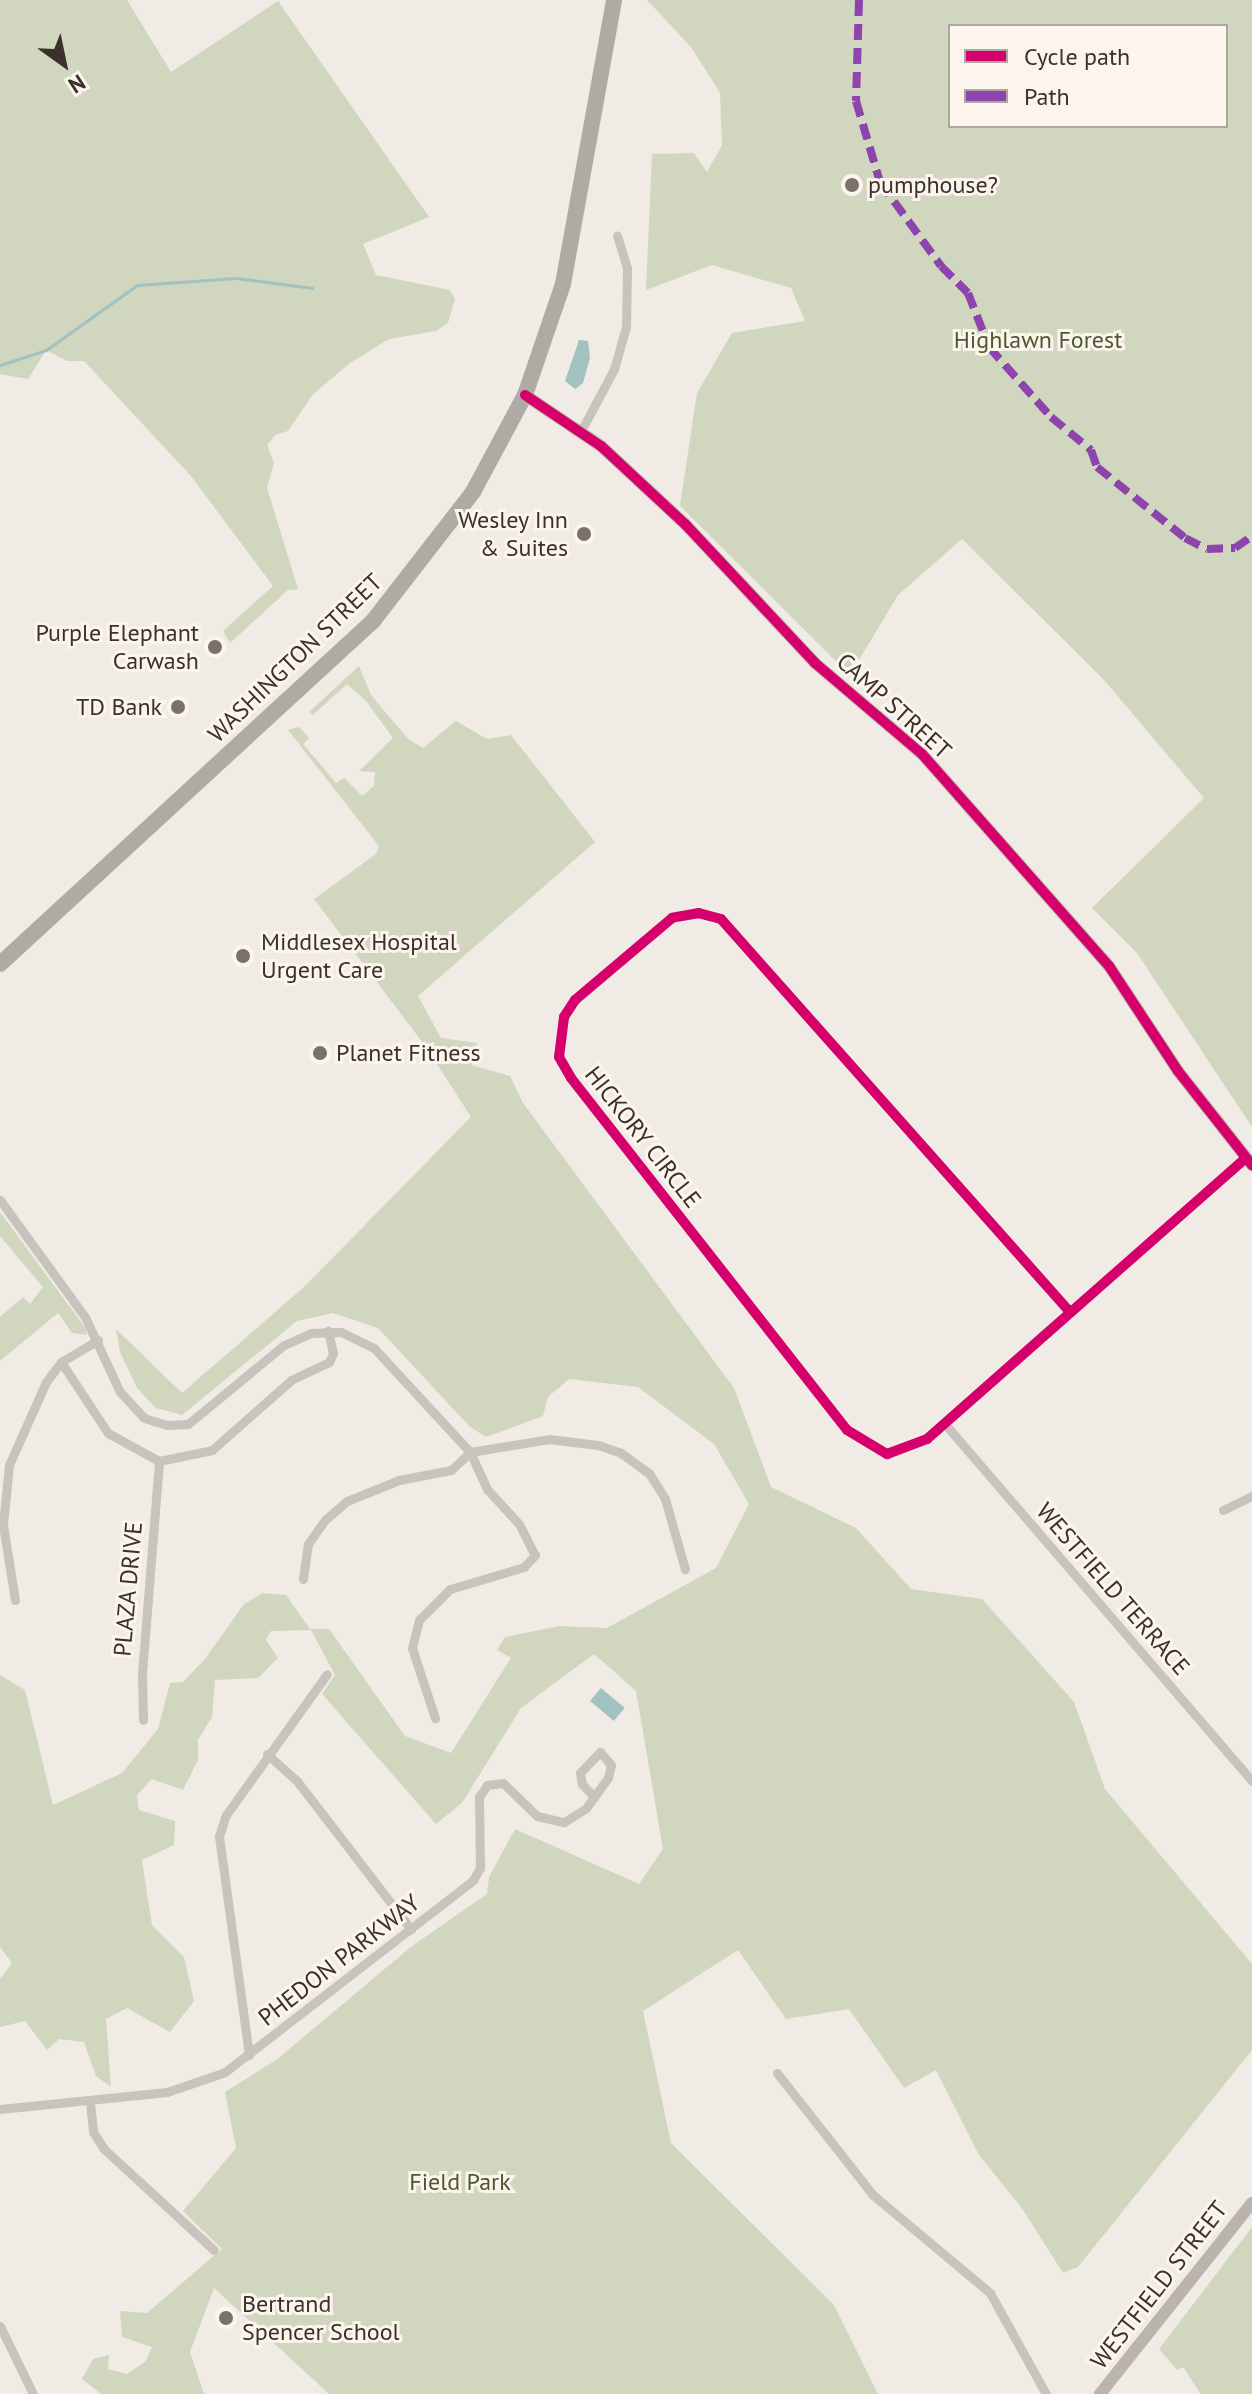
<!DOCTYPE html>
<html>
<head>
<meta charset="utf-8">
<style>
	body { margin:0 }
	#map { position:relative; width:1252px; height:2394px; overflow:hidden; background:#f0ebe5; font-family:"PT Sans",sans-serif }
	div>[style] { position:absolute }
	[style*='--x'] { left:calc(var(--x)*1px); top:calc(var(--y)*1px); width:calc(var(--w)*1px); rotate:calc(var(--a)*1deg) }
	.green>* { inset:0; background:#d1d6bf }
	.water>* { inset:0; background:#a1c2c1; transform-origin:0 0 }
	.stream>* { height:3px; margin:-1.5px; padding:0 1.5px; transform-origin:1.5px; border-radius:1.5px; background:#a1c2c1 }
	.street>* { height:9px; margin:-4.5px; padding:0 4.5px; transform-origin:4.5px; border-radius:4.5px; background:#c9c3be }
	.secondary>* { height:12px; margin:-6px; padding:0 6px; transform-origin:6px; border-radius:6px; background:#bab3ae }
	.highway>* { height:16px; margin:-8px; padding:0 8px; transform-origin:8px; border-radius:8px; background:#afaaa4 }
	.quiet>* { height:8px; margin-top:-4px; transform-origin:0; background:repeating-linear-gradient(90deg,#8e44ad 0 16px,transparent 0 24px) }
	.cycleway>* { height:10px; margin:-5px; padding:0 5px; transform-origin:5px; border-radius:5px; background:#d6006c }
	.dots>* { width:22px; height:22px; translate:-50% -50%; box-sizing:border-box; border:4px solid #fbf5ee; border-radius:50% }
	span { translate:-50% -50%; white-space:nowrap; text-align:center; line-height:1.15; -webkit-text-stroke:6px #fbf5ee; paint-order:stroke }
	.poi-label { font-size:24px; color:#3b302b }
	.left { translate:0 -50%; text-align:left }
	.right { translate:-100% -50%; text-align:right }
	.park-label { font-size:24px; color:#4a5a2e }
	.street-label { font-size:24px; color:#3b302b }
	.legend { position:absolute; left:948px; top:24px; width:280px; height:104px; box-sizing:border-box; background:#fbf5ee; border:2px solid #aea6a0; margin:0; padding:10px 14px; list-style:none; font-size:24px; color:#3b302b }
	.legend li { display:flex; align-items:center; gap:16px; height:40px }
	.legend b { width:40px; border:2px solid #aea6a0 }
	.north { position:absolute; left:24px; top:24px; width:80px; height:80px; -webkit-text-stroke:6px #fbf5ee; paint-order:stroke; rotate:147deg; font-size:22px; font-weight:700; line-height:32px; text-align:center; color:#3b302b }
	.north::after { content:''; display:block; margin:auto; width:28px; height:36px; background:#3b302b; clip-path:polygon(50% 0,100% 100%,50% 72%,0 100%) }
</style>
</head>
<body>
<div id="map">
	<div class="green">
		<i style="clip-path:polygon(0 0,127px 0,171px 72px,278px 1px,429px 217px,363px 244px,376px 275px,450px 290px,455px 299px,448px 323px,436px 331px,389px 339px,350px 363px,313px 394px,288px 431px,275px 435px,267px 445px,274px 463px,267px 488px,298px 589px,288px 590px,230px 643px,223px 631px,273px 586px,191px 476px,84px 361px,67px 361px,46px 350px,28px 379px,0 374px)"></i>
		<i style="clip-path:polygon(evenodd,647px 0,1252px 0,1252px 1127px,1137px 953px,1092px 908px,1204px 798px,1104px 680px,962px 539px,898px 595px,850px 675px,680px 506px,697px 393px,732px 333px,805px 321px,791px 288px,712px 265px,646px 290px,652px 154px,694px 153px,707px 172px,722px 145px,720px 93px,691px 47px,647px 0,950px 26px,1226px 26px,1226px 126px,950px 126px,950px 26px)"></i>
		<i style="clip-path:polygon(359px 666px,371px 695px,408px 739px,423px 748px,456px 721px,487px 739px,511px 735px,595px 842px,418px 996px,441px 1038px,477px 1043px,471px 1065px,510px 1076px,523px 1103px,734px 1388px,771px 1487px,856px 1528px,911px 1589px,982px 1599px,1074px 1702px,1105px 1789px,1252px 1964px,1252px 2050px,1078px 2267px,1063px 2273px,1021px 2207px,979px 2155px,936px 2070px,904px 2088px,849px 2009px,786px 2019px,738px 1950px,643px 2011px,671px 2143px,834px 2305px,878px 2394px,329px 2394px,214px 2288px,190px 2352px,204px 2394px,101px 2394px,82px 2379px,93px 2359px,109px 2355px,108px 2369px,127px 2374px,146px 2361px,152px 2347px,122px 2337px,120px 2311px,147px 2313px,222px 2249px,183px 2211px,236px 2148px,225px 2092px,276px 2060px,412px 1946px,487px 1894px,489px 1877px,515px 1829px,639px 1884px,663px 1849px,636px 1691px,594px 1654px,521px 1708px,462px 1803px,436px 1824px,322px 1694px,335px 1675px,311px 1630px,271px 1631px,266px 1640px,278px 1658px,258px 1678px,215px 1680px,212px 1717px,198px 1740px,198px 1760px,183px 1790px,152px 1779px,137px 1795px,139px 1810px,175px 1821px,174px 1845px,142px 1860px,152px 1925px,184px 1957px,194px 2001px,170px 2032px,127px 2008px,106px 2019px,111px 2087px,96px 2076px,84px 2042px,59px 2039px,47px 2050px,25px 2021px,0 2027px,0 1979px,12px 1963px,0 1947px,0 1675px,25px 1690px,53px 1805px,122px 1773px,158px 1729px,170px 1683px,183px 1682px,205px 1659px,244px 1604px,263px 1593px,286px 1595px,310px 1629px,329px 1629px,405px 1736px,451px 1753px,511px 1658px,497px 1650px,505px 1637px,559px 1626px,607px 1628px,716px 1568px,749px 1504px,714px 1444px,638px 1387px,569px 1379px,548px 1397px,543px 1416px,486px 1437px,470px 1427px,378px 1328px,333px 1313px,297px 1321px,182px 1415px,156px 1408px,137px 1388px,120px 1352px,116px 1329px,182px 1393px,304px 1287px,471px 1117px,426px 1047px,314px 899px,376px 854px,379px 846px,288px 730px,299px 727px,309px 738px,303px 744px,336px 783px,344px 778px,362px 796px,374px 786px,375px 772px,359px 771px,393px 738px,366px 701px,347px 684px,313px 715px,309px 712px)"></i>
		<i style="clip-path:polygon(0 1212px,86px 1329px,87px 1335px,72px 1333px,58px 1313px,0 1361px,0 1317px,23px 1297px,30px 1304px,43px 1287px,0 1236px)"></i>
		<i style="clip-path:polygon(1252px 2227px,1252px 2394px,1201px 2394px,1183px 2367px,1177px 2370px,1159px 2349px)"></i>
	</div>
	<div class="water">
		<i style="clip-path:polygon(579px 340px,588px 341px,590px 358px,583px 383px,575px 389px,565px 381px)"></i>
		<i style="left:601px;top:1688px;width:31px;height:17px;rotate:40deg"></i>
	</div>
	<div class="stream">
		<i style="--x:0;--y:365;--w:48;--a:-18.1"></i>
		<i style="--x:46;--y:350;--w:112;--a:-35.5"></i>
		<i style="--x:137;--y:285;--w:99;--a:-4"></i>
		<i style="--x:236;--y:278;--w:77;--a:7.5"></i>
	</div>
	<div class="street">
		<i style="--x:582;--y:429;--w:68;--a:-61.9"></i>
		<i style="--x:614;--y:369;--w:44;--a:-74.1"></i>
		<i style="--x:626;--y:327;--w:59;--a:-89"></i>
		<i style="--x:627;--y:268;--w:34;--a:-107"></i>
		<i style="--x:0;--y:1200;--w:145;--a:54"></i>
		<i style="--x:85;--y:1317;--w:83;--a:65"></i>
		<i style="--x:120;--y:1392;--w:35;--a:47"></i>
		<i style="--x:144;--y:1418;--w:24;--a:17"></i>
		<i style="--x:167;--y:1425;--w:21;--a:-3"></i>
		<i style="--x:188;--y:1424;--w:124;--a:-39.5"></i>
		<i style="--x:284;--y:1345;--w:30;--a:-24"></i>
		<i style="--x:311;--y:1333;--w:30;--a:-2"></i>
		<i style="--x:341;--y:1332;--w:37;--a:26"></i>
		<i style="--x:374;--y:1348;--w:142;--a:47.3"></i>
		<i style="--x:470;--y:1452;--w:41;--a:65.3"></i>
		<i style="--x:487;--y:1489;--w:47;--a:47.6"></i>
		<i style="--x:519;--y:1524;--w:35;--a:63"></i>
		<i style="--x:535;--y:1555;--w:16;--a:133"></i>
		<i style="--x:524;--y:1567;--w:77;--a:163.4"></i>
		<i style="--x:450;--y:1589;--w:44;--a:135"></i>
		<i style="--x:419;--y:1620;--w:29;--a:104"></i>
		<i style="--x:412;--y:1648;--w:74;--a:71.8"></i>
		<i style="--x:1069;--y:1311;--w:524;--a:-131.6"></i>
		<i style="--x:721;--y:919;--w:23;--a:-165"></i>
		<i style="--x:699;--y:913;--w:27;--a:170"></i>
		<i style="--x:672;--y:918;--w:127;--a:139.8"></i>
		<i style="--x:575;--y:1000;--w:20;--a:123"></i>
		<i style="--x:564;--y:1017;--w:40;--a:97.1"></i>
		<i style="--x:559;--y:1057;--w:24;--a:60"></i>
		<i style="--x:571;--y:1078;--w:447;--a:51.9"></i>
		<i style="--x:847;--y:1430;--w:47;--a:31"></i>
		<i style="--x:887;--y:1454;--w:43;--a:-20.6"></i>
		<i style="--x:927;--y:1439;--w:425;--a:-41.4"></i>
		<i style="--x:61;--y:1362;--w:85;--a:56.5"></i>
		<i style="--x:108;--y:1433;--w:58;--a:28.8"></i>
		<i style="--x:159;--y:1461;--w:54;--a:-11.7"></i>
		<i style="--x:212;--y:1450;--w:106;--a:-41.5"></i>
		<i style="--x:291;--y:1380;--w:42;--a:-25.3"></i>
		<i style="--x:329;--y:1362;--w:10;--a:-66"></i>
		<i style="--x:333;--y:1353;--w:23;--a:-103"></i>
		<i style="--x:945;--y:1424;--w:471;--a:49.3"></i>
		<i style="--x:1223;--y:1510;--w:32;--a:-26"></i>
		<i style="--x:303;--y:1579;--w:35;--a:-82"></i>
		<i style="--x:308;--y:1544;--w:29;--a:-55"></i>
		<i style="--x:325;--y:1520;--w:29;--a:-41"></i>
		<i style="--x:347;--y:1501;--w:56;--a:-22"></i>
		<i style="--x:399;--y:1480;--w:53;--a:-10.9"></i>
		<i style="--x:451;--y:1470;--w:26;--a:-43"></i>
		<i style="--x:470;--y:1452;--w:80;--a:-9.3"></i>
		<i style="--x:549;--y:1439;--w:49;--a:7"></i>
		<i style="--x:598;--y:1445;--w:24;--a:19"></i>
		<i style="--x:621;--y:1453;--w:34;--a:36"></i>
		<i style="--x:649;--y:1473;--w:31;--a:58"></i>
		<i style="--x:665;--y:1499;--w:73;--a:74.1"></i>
		<i style="--x:15;--y:1600;--w:76;--a:-99.1"></i>
		<i style="--x:3;--y:1525;--w:60;--a:-84.3"></i>
		<i style="--x:9;--y:1465;--w:91;--a:-66"></i>
		<i style="--x:46;--y:1382;--w:25;--a:-53"></i>
		<i style="--x:61;--y:1362;--w:43;--a:-30.7"></i>
		<i style="--x:143;--y:1720;--w:47;--a:-91.2"></i>
		<i style="--x:142;--y:1673;--w:213;--a:-85.4"></i>
		<i style="--x:267;--y:1754;--w:40;--a:42"></i>
		<i style="--x:297;--y:1781;--w:187;--a:52.4"></i>
		<i style="--x:249;--y:2055;--w:221;--a:-97.8"></i>
		<i style="--x:219;--y:1836;--w:22;--a:-72"></i>
		<i style="--x:226;--y:1815;--w:173;--a:-54.4"></i>
		<i style="--x:777;--y:2073;--w:155;--a:51.8"></i>
		<i style="--x:873;--y:2195;--w:153;--a:39.9"></i>
		<i style="--x:990;--y:2293;--w:115;--a:61"></i>
		<i style="--x:90;--y:2102;--w:30;--a:84"></i>
		<i style="--x:93;--y:2132;--w:20;--a:57"></i>
		<i style="--x:104;--y:2149;--w:149;--a:42.6"></i>
		<i style="--x:0;--y:2109;--w:168;--a:-5.8"></i>
		<i style="--x:167;--y:2092;--w:61;--a:-19"></i>
		<i style="--x:225;--y:2072;--w:314;--a:-37.7"></i>
		<i style="--x:473;--y:1880;--w:14;--a:-60"></i>
		<i style="--x:480;--y:1868;--w:71;--a:-90.8"></i>
		<i style="--x:479;--y:1797;--w:14;--a:-56"></i>
		<i style="--x:487;--y:1785;--w:16;--a:-7"></i>
		<i style="--x:503;--y:1783;--w:47;--a:44.1"></i>
		<i style="--x:537;--y:1816;--w:28;--a:13"></i>
		<i style="--x:564;--y:1822;--w:26;--a:-32"></i>
		<i style="--x:586;--y:1808;--w:37;--a:-54"></i>
		<i style="--x:608;--y:1778;--w:13;--a:-77"></i>
		<i style="--x:611;--y:1765;--w:17;--a:-130"></i>
		<i style="--x:600;--y:1752;--w:29;--a:134"></i>
		<i style="--x:580;--y:1773;--w:11;--a:80"></i>
		<i style="--x:582;--y:1784;--w:18;--a:47"></i>
		<i style="--x:0;--y:2326;--w:76;--a:64.1"></i>
	</div>
	<div class="secondary">
		<i style="--x:525;--y:395;--w:92;--a:33.9"></i>
		<i style="--x:601;--y:446;--w:116;--a:42.9"></i>
		<i style="--x:686;--y:525;--w:189;--a:46.9"></i>
		<i style="--x:815;--y:663;--w:140;--a:40.4"></i>
		<i style="--x:922;--y:754;--w:283;--a:48.6"></i>
		<i style="--x:1109;--y:966;--w:126;--a:56.7"></i>
		<i style="--x:1178;--y:1071;--w:120;--a:51.8"></i>
		<i style="--x:1100;--y:2394;--w:244;--a:-51.5"></i>
	</div>
	<div class="highway">
		<i style="--x:0;--y:964;--w:507;--a:-42.6"></i>
		<i style="--x:373;--y:621;--w:163;--a:-52.2"></i>
		<i style="--x:473;--y:492;--w:110;--a:-61.8"></i>
		<i style="--x:525;--y:395;--w:117;--a:-71.1"></i>
		<i style="--x:563;--y:284;--w:289;--a:-79.8"></i>
	</div>
	<div class="quiet">
		<i style="--x:859;--y:0;--w:101;--a:91.7"></i>
		<i style="--x:856;--y:101;--w:84;--a:73.5"></i>
		<i style="--x:880;--y:182;--w:104;--a:54"></i>
		<i style="--x:941;--y:266;--w:38;--a:45"></i>
		<i style="--x:968;--y:293;--w:58;--a:68.7"></i>
		<i style="--x:989;--y:347;--w:94;--a:48.5"></i>
		<i style="--x:1051;--y:417;--w:52;--a:39.5"></i>
		<i style="--x:1091;--y:450;--w:18;--a:71"></i>
		<i style="--x:1097;--y:467;--w:113;--a:38.9"></i>
		<i style="--x:1185;--y:538;--w:25;--a:27"></i>
		<i style="--x:1207;--y:549;--w:28;--a:-2"></i>
		<i style="--x:1235;--y:548;--w:21;--a:-35"></i>
	</div>
	<div class="cycleway">
		<i style="--x:525;--y:395;--w:92;--a:33.9"></i>
		<i style="--x:601;--y:446;--w:116;--a:42.9"></i>
		<i style="--x:686;--y:525;--w:189;--a:46.9"></i>
		<i style="--x:815;--y:663;--w:140;--a:40.4"></i>
		<i style="--x:922;--y:754;--w:283;--a:48.6"></i>
		<i style="--x:1109;--y:966;--w:126;--a:56.7"></i>
		<i style="--x:1178;--y:1071;--w:120;--a:51.8"></i>
		<i style="--x:1069;--y:1311;--w:524;--a:-131.6"></i>
		<i style="--x:721;--y:919;--w:23;--a:-165"></i>
		<i style="--x:699;--y:913;--w:27;--a:170"></i>
		<i style="--x:672;--y:918;--w:127;--a:139.8"></i>
		<i style="--x:575;--y:1000;--w:20;--a:123"></i>
		<i style="--x:564;--y:1017;--w:40;--a:97.1"></i>
		<i style="--x:559;--y:1057;--w:24;--a:60"></i>
		<i style="--x:571;--y:1078;--w:447;--a:51.9"></i>
		<i style="--x:847;--y:1430;--w:47;--a:31"></i>
		<i style="--x:887;--y:1454;--w:43;--a:-20.6"></i>
		<i style="--x:927;--y:1439;--w:425;--a:-41.4"></i>
	</div>
	<div class="dots">
		<i style="left:852px;top:185px;background:#7a716c"></i>
		<i style="left:584px;top:534px;background:#7a716c"></i>
		<i style="left:215px;top:647px;background:#7a716c"></i>
		<i style="left:178px;top:707px;background:#7a716c"></i>
		<i style="left:243px;top:956px;background:#7a716c"></i>
		<i style="left:320px;top:1053px;background:#7a716c"></i>
		<i style="left:226px;top:2318px;background:#7a716c"></i>
	</div>
	<div class="poi-label">
		<span class="left" style="left:868px;top:185px">pumphouse?</span>
		<span class="right" style="left:568px;top:534px">Wesley Inn<br>&amp; Suites</span>
		<span class="right" style="left:199px;top:647px">Purple Elephant<br>Carwash</span>
		<span class="right" style="left:162px;top:707px">TD Bank</span>
		<span class="left" style="left:261px;top:956px">Middlesex Hospital<br>Urgent Care</span>
		<span class="left" style="left:336px;top:1053px">Planet Fitness</span>
		<span class="left" style="left:242px;top:2318px">Bertrand<br>Spencer School</span>
	</div>
	<div class="park-label">
		<span style="left:1038px;top:340px">Highlawn Forest</span>
		<span style="left:460px;top:2182px">Field Park</span>
	</div>
	<div class="street-label">
		<span style="left:295px;top:658px;rotate:-44deg">WASHINGTON STREET</span>
		<span style="left:894px;top:706px;rotate:42deg">CAMP STREET</span>
		<span style="left:643px;top:1137px;rotate:52deg">HICKORY CIRCLE</span>
		<span style="left:128px;top:1589px;rotate:-85deg">PLAZA DRIVE</span>
		<span style="left:1113px;top:1589px;rotate:49deg">WESTFIELD TERRACE</span>
		<span style="left:339px;top:1960px;rotate:-38deg">PHEDON PARKWAY</span>
		<span style="left:1159px;top:2285px;rotate:-52deg">WESTFIELD STREET</span>
	</div>
	<ul class="legend">
	<li><b style="height:10px;background:#d6006c"></b>Cycle path</li>
	<li><b style="height:10px;background:#8e44ad"></b>Path</li>
	</ul>
	<div class="north">N</div>
</div>
</body>
</html>
